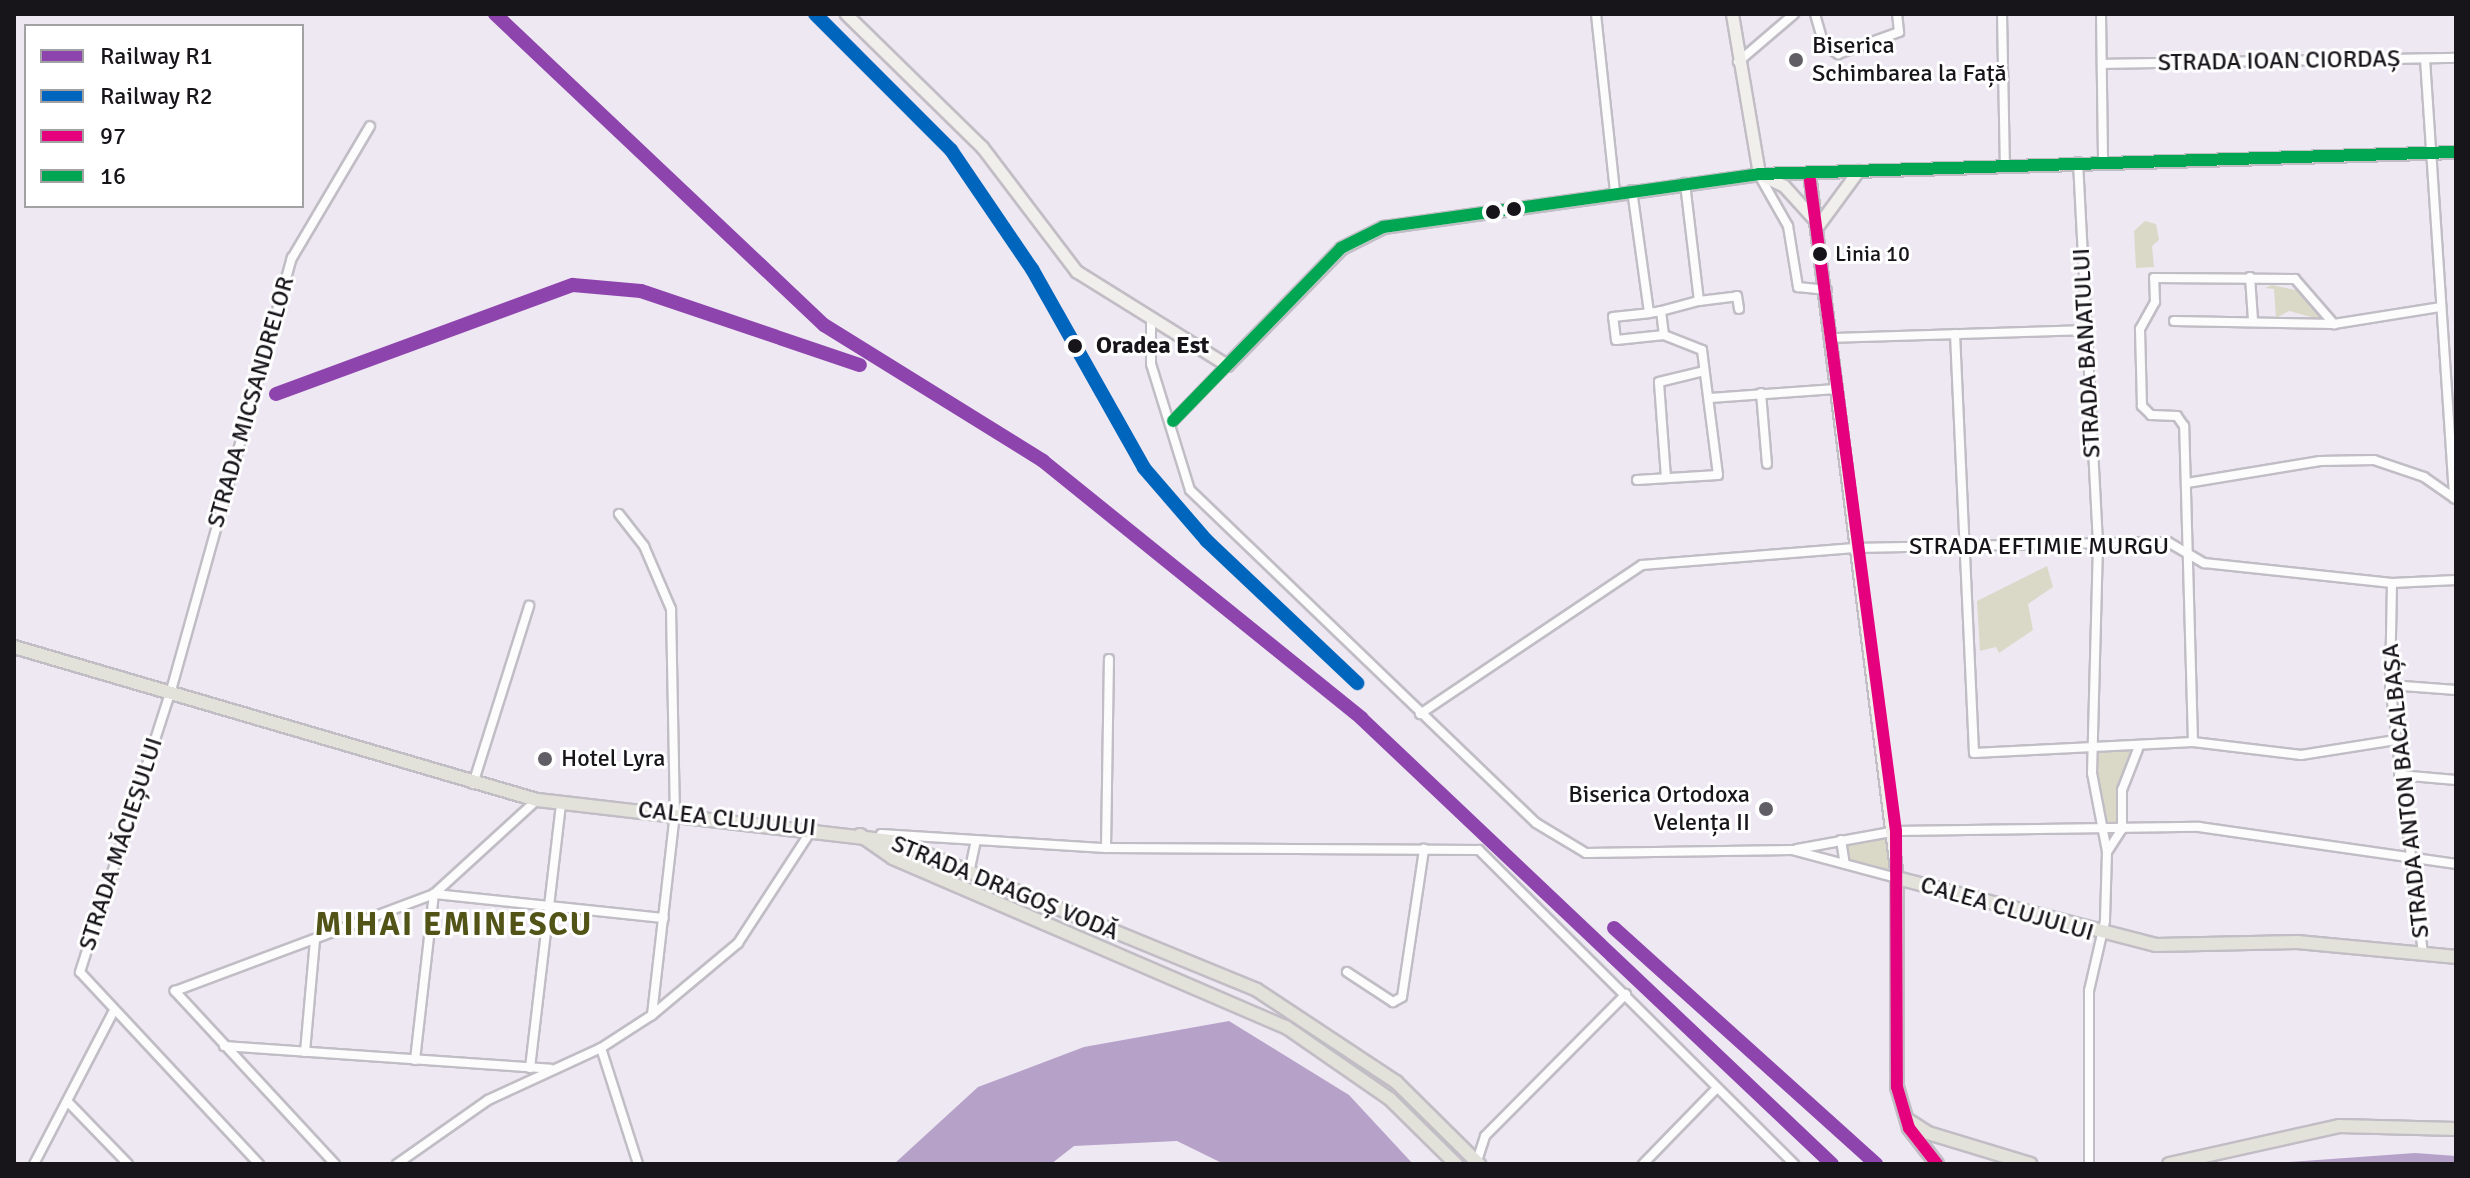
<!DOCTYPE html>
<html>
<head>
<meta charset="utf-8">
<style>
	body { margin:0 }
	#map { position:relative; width:2470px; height:1178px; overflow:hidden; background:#eee8f3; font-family:Signika,sans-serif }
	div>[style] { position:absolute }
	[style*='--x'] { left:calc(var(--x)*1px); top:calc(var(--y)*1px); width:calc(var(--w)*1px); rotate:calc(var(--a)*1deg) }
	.green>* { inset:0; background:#dad9c8 }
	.water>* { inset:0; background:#b6a1c8 }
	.roads { filter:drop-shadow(2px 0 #c1bdc5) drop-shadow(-2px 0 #c1bdc5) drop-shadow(0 2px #c1bdc5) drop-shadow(0 -2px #c1bdc5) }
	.street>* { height:8px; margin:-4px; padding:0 4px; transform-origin:4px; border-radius:4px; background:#fcfcfd }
	.secondary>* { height:11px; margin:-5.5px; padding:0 5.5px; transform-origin:5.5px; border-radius:5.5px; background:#f0efeb }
	.primary>* { height:12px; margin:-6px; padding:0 6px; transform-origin:6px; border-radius:6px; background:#e3e2da }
	.bus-1>* { height:12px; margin:-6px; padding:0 6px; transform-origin:6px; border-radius:6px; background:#e5007d }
	.bus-2>* { height:12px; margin:-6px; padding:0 6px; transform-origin:6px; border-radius:6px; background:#00a651 }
	.rail-1>* { height:14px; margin:-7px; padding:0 7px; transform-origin:7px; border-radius:7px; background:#8e44ad }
	.rail-2>* { height:14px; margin:-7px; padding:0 7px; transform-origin:7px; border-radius:7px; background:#0065bd }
	.dots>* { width:22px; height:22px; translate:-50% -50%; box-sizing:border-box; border:4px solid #fff; border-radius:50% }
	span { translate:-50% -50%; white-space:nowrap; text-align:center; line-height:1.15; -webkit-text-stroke:6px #fff; paint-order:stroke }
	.bus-label { font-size:22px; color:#17141a }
	.left { translate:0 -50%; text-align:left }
	.poi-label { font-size:24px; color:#17141a }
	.right { translate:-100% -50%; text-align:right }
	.street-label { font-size:24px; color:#17141a }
	.stop-label { font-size:24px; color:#17141a; font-weight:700 }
	.district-label { font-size:32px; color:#515317; font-weight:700; letter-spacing:2px }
	.frame { position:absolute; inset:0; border:16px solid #17141a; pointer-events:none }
	.legend { position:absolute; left:24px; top:24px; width:280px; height:184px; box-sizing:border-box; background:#fff; border:2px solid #a2a1a3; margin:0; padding:10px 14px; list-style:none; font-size:24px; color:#17141a }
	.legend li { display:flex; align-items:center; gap:16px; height:40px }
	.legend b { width:40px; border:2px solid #a2a1a3 }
</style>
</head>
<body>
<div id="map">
	<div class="green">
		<i style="clip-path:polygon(2145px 221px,2156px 224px,2159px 240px,2152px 246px,2154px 267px,2136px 268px,2134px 231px)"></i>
		<i style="clip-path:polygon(2272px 285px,2304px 292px,2326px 321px,2289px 311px,2276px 318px,2274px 289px,2265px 288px)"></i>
		<i style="clip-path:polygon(2047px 566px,2053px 587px,2028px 604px,2033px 630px,1999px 653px,1996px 647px,1980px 651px,1977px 601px)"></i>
		<i style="clip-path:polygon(2138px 749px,2128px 771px,2122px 829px,2100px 829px,2091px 751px)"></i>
		<i style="clip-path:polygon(1896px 831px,1897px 878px,1845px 864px,1841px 840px)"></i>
	</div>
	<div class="water">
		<i style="clip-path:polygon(1229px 1021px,1349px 1095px,1413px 1164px,1224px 1164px,1177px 1141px,1074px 1146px,1051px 1164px,894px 1164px,978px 1087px,1084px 1047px)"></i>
		<i style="clip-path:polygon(2415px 1153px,2456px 1156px,2456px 1164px,2260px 1164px)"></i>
	</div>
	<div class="roads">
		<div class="street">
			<i style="--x:1596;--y:14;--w:180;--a:83.9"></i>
			<i style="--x:1815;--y:14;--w:32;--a:74"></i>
			<i style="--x:1824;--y:45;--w:17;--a:33"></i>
			<i style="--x:1838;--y:54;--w:65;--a:-19.8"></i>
			<i style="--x:1899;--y:32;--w:18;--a:-96"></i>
			<i style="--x:2002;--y:14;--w:150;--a:88.9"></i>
			<i style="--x:2101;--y:14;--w:146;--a:89.2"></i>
			<i style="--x:2425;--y:59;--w:440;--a:86.2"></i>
			<i style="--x:1738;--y:62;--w:74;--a:-40.6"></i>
			<i style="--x:2102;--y:64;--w:354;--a:-1"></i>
			<i style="--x:2078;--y:162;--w:383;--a:87"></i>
			<i style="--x:2098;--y:544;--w:229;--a:91.5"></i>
			<i style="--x:2092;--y:773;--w:80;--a:79.2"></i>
			<i style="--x:2107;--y:852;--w:69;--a:91.7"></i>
			<i style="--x:2105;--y:921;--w:72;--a:102.9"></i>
			<i style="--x:2089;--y:991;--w:173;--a:90"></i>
			<i style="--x:1759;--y:175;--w:59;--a:60.4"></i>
			<i style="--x:1788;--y:226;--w:62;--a:80.7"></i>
			<i style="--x:1798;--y:287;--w:29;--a:6"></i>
			<i style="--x:1632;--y:190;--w:124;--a:82.1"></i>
			<i style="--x:1649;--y:313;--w:12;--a:-9"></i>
			<i style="--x:1661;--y:311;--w:24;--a:83"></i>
			<i style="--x:2250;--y:277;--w:43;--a:86"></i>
			<i style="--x:1699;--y:301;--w:38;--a:-7"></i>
			<i style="--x:1737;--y:296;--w:13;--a:81"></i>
			<i style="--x:1661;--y:311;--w:39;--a:-15"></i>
			<i style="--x:1699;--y:301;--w:119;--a:-96.8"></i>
			<i style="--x:1151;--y:319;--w:45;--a:90"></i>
			<i style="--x:1151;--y:364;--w:132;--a:72.8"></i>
			<i style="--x:1190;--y:490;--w:480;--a:43.9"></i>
			<i style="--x:1536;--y:823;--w:58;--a:31"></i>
			<i style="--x:1586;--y:853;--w:206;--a:-0.8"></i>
			<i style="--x:1792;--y:850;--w:109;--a:14.9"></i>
			<i style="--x:2174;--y:321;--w:160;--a:1.1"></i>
			<i style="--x:2334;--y:324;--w:107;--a:-9.1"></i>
			<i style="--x:1955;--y:334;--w:419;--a:87.4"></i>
			<i style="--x:1974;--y:753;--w:219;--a:-2.9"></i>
			<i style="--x:2193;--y:742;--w:109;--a:6.9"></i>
			<i style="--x:2301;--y:755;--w:96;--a:-9"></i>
			<i style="--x:1831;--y:338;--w:254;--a:-1.8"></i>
			<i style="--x:1761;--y:393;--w:71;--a:85.2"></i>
			<i style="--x:1710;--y:398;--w:126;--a:-4.1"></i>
			<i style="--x:1173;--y:421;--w:78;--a:-46"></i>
			<i style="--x:1666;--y:478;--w:96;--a:-94.2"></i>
			<i style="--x:1659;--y:382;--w:46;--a:-13.7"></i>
			<i style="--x:1637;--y:480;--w:81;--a:-3.5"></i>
			<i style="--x:1718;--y:475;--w:126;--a:-97.3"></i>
			<i style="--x:1702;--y:350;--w:41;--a:-158.5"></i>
			<i style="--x:1664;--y:335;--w:48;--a:174.1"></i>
			<i style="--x:1616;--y:340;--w:23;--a:-97"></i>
			<i style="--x:1613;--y:317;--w:36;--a:-6"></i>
			<i style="--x:2187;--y:483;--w:135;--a:-9.4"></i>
			<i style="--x:2320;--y:461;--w:54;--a:-1.1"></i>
			<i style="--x:2374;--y:460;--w:53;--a:18.8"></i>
			<i style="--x:2424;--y:477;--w:38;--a:35"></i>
			<i style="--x:619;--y:514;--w:41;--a:52"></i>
			<i style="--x:644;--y:546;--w:69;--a:66.8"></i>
			<i style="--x:671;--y:609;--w:204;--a:88.9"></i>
			<i style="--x:675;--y:813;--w:202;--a:96.5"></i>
			<i style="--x:2392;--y:583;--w:102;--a:91.1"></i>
			<i style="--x:2390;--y:685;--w:269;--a:83"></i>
			<i style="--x:2390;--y:685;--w:66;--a:4.3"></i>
			<i style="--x:1420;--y:714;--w:267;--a:-33.9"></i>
			<i style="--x:1642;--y:565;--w:213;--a:-4.6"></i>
			<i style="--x:1854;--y:548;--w:314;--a:-1.1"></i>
			<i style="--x:2168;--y:542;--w:42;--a:30.3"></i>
			<i style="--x:2204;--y:563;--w:189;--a:6.1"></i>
			<i style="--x:2392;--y:583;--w:64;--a:-2.7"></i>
			<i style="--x:2193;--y:742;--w:316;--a:-91.6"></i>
			<i style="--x:2184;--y:426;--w:12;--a:-125"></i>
			<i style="--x:2177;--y:416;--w:26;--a:-178"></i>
			<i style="--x:2151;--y:415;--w:13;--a:-135"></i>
			<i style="--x:2142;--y:406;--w:77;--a:-91.5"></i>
			<i style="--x:2140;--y:329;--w:31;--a:-61"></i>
			<i style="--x:2155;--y:302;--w:24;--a:-92"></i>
			<i style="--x:2154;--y:278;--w:141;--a:0.4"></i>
			<i style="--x:2295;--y:279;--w:60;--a:49.1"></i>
			<i style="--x:2399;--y:775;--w:57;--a:5"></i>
			<i style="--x:473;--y:784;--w:187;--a:-72.5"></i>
			<i style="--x:881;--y:834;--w:225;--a:3.6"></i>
			<i style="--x:1106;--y:848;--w:373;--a:0.3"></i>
			<i style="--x:1479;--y:850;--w:445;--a:44.9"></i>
			<i style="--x:1841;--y:840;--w:24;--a:81"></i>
			<i style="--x:1106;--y:848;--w:189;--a:-89.1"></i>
			<i style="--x:1797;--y:849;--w:101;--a:-10.3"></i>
			<i style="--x:1896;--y:831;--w:303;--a:-0.8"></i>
			<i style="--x:2199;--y:827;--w:260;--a:8.2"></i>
			<i style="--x:2107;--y:852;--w:27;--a:-57"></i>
			<i style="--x:2122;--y:829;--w:39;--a:-90"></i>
			<i style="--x:2122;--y:790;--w:44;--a:-68.7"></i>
			<i style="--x:969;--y:873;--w:33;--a:-78"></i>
			<i style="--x:434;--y:894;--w:231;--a:6"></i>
			<i style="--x:1347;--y:972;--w:55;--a:33.1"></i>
			<i style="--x:1393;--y:1002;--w:10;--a:-29"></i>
			<i style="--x:1402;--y:997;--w:150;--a:-81.5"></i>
			<i style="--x:224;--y:1046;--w:327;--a:4"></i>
			<i style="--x:601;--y:1048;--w:122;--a:72.3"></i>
			<i style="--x:305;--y:1052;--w:112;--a:-84.9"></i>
			<i style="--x:415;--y:1060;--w:167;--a:-83.5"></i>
			<i style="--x:530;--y:1068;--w:267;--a:-83.3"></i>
			<i style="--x:68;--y:1102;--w:86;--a:45.9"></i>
			<i style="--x:1477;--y:1161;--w:26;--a:-72"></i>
			<i style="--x:1485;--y:1136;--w:200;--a:-45.2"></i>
			<i style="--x:34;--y:1164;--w:171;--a:-62.5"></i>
			<i style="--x:259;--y:1164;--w:262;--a:-133"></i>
			<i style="--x:80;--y:972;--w:292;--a:-72.1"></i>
			<i style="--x:170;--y:694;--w:453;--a:-74.4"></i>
			<i style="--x:292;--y:258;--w:153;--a:-59.4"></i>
			<i style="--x:335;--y:1164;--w:236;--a:-132.8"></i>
			<i style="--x:175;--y:991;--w:277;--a:-20.5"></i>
			<i style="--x:434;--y:894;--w:139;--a:-42.4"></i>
			<i style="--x:397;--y:1164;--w:111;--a:-35.1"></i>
			<i style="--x:488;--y:1100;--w:124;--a:-24.7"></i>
			<i style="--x:601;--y:1048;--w:61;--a:-32.9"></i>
			<i style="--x:652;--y:1015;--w:112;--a:-39.9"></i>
			<i style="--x:738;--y:943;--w:137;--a:-56.9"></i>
			<i style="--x:1643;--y:1164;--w:105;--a:-45.8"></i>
		</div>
		<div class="secondary">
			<i style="--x:846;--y:14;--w:190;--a:44.4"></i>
			<i style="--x:982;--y:147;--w:156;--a:52.8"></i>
			<i style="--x:1076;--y:271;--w:178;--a:31.9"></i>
			<i style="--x:1227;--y:365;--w:163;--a:-45.7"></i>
			<i style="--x:1341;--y:248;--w:47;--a:-26.6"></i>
			<i style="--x:1383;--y:227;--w:380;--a:-8"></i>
			<i style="--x:1759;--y:174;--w:697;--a:-1.81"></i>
			<i style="--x:1732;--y:14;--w:162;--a:80.4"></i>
			<i style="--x:1809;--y:173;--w:710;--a:82.88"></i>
			<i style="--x:1763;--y:176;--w:23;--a:25"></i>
			<i style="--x:1784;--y:186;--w:43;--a:47.8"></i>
			<i style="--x:1819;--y:224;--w:66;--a:-53.7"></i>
		</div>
		<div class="primary">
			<i style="--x:14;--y:647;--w:545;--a:16.31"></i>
			<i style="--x:537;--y:800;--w:359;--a:6.6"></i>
			<i style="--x:894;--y:841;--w:392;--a:22.3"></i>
			<i style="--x:1257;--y:990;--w:167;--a:33.5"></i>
			<i style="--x:1396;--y:1082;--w:117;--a:44.7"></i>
			<i style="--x:860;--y:835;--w:40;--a:34.9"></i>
			<i style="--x:893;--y:858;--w:428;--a:23.3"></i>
			<i style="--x:1286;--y:1027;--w:126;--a:34.7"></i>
			<i style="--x:1390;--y:1099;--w:93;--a:44.6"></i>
			<i style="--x:1908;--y:1120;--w:24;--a:33"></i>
			<i style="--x:1928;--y:1133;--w:107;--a:16.9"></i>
			<i style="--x:1937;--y:1164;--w:46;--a:-127.9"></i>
			<i style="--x:1909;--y:1128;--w:43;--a:-106.3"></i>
			<i style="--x:1897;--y:1087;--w:209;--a:-90"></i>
			<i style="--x:1897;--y:878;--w:268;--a:14.5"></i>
			<i style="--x:2156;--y:945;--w:142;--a:-1.2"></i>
			<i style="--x:2298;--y:942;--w:159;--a:5.4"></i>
			<i style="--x:2169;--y:1164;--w:174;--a:-12.6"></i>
			<i style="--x:2339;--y:1126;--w:117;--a:1.5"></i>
		</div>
	</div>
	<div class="bus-1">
		<i style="--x:1809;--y:173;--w:664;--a:82.47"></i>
		<i style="--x:1896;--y:831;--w:256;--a:89.8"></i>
		<i style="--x:1897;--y:1087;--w:43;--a:73.7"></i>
		<i style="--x:1909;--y:1128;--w:46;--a:52.1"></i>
	</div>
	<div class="bus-2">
		<i style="--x:1173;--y:421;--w:241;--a:-45.8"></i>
		<i style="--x:1341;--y:248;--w:47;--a:-26.6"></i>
		<i style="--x:1383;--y:227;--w:380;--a:-8"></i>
		<i style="--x:1759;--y:174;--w:697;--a:-1.81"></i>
	</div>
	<div class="rail-1">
		<i style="--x:495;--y:14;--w:453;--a:43.4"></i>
		<i style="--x:824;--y:325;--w:258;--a:31.8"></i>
		<i style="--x:1043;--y:461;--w:409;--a:38.9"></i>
		<i style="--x:1361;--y:718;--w:649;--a:43.44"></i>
		<i style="--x:276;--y:394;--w:316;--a:-20.2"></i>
		<i style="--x:573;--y:285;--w:68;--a:5"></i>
		<i style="--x:641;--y:291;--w:231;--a:18.7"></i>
		<i style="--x:1614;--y:928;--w:353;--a:42"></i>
	</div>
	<div class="rail-2">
		<i style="--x:815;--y:14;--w:192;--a:45"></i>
		<i style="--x:951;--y:150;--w:144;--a:55.8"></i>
		<i style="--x:1032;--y:269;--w:228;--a:60.6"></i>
		<i style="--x:1144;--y:468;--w:96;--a:49.2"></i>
		<i style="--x:1207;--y:541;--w:207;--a:43.4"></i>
	</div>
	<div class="dots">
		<i style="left:1796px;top:60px;background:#625e66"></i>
		<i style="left:1514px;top:209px;background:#17141a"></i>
		<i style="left:1493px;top:212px;background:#17141a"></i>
		<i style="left:1820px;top:254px;background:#17141a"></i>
		<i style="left:1075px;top:346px;background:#17141a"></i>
		<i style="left:545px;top:759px;background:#625e66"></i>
		<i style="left:1766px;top:809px;background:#625e66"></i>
	</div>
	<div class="bus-label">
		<span class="left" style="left:1835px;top:254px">Linia 10</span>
	</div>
	<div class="poi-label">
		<span class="left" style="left:1812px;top:60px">Biserica<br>Schimbarea la Față</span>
		<span class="left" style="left:561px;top:759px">Hotel Lyra</span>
		<span class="right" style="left:1750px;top:809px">Biserica Ortodoxa<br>Velența II</span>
	</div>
	<div class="street-label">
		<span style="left:2279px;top:61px;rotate:-1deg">STRADA IOAN CIORDAȘ</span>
		<span style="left:2087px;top:353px;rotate:-93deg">STRADA BANATULUI</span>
		<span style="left:251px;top:402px;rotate:-74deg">STRADA MICSANDRELOR</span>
		<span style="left:2039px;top:547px">STRADA EFTIMIE MURGU</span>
		<span style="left:2406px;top:791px;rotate:-96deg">STRADA ANTON BACALBAȘA</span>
		<span style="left:727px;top:819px;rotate:6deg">CALEA CLUJULUI</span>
		<span style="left:121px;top:844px;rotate:-72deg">STRADA MĂCIEȘULUI</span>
		<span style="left:1005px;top:888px;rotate:22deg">STRADA DRAGOȘ VODĂ</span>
		<span style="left:2007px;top:909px;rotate:16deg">CALEA CLUJULUI</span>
	</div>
	<div class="stop-label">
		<span class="left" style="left:1096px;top:346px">Oradea Est</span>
	</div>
	<div class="district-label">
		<span style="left:454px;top:925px">MIHAI EMINESCU</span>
	</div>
	<div class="frame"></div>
	<ul class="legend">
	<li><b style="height:10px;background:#8e44ad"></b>Railway R1</li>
	<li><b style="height:10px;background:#0065bd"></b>Railway R2</li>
	<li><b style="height:10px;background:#e5007d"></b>97</li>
	<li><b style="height:10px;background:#00a651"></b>16</li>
	</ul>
</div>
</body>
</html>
